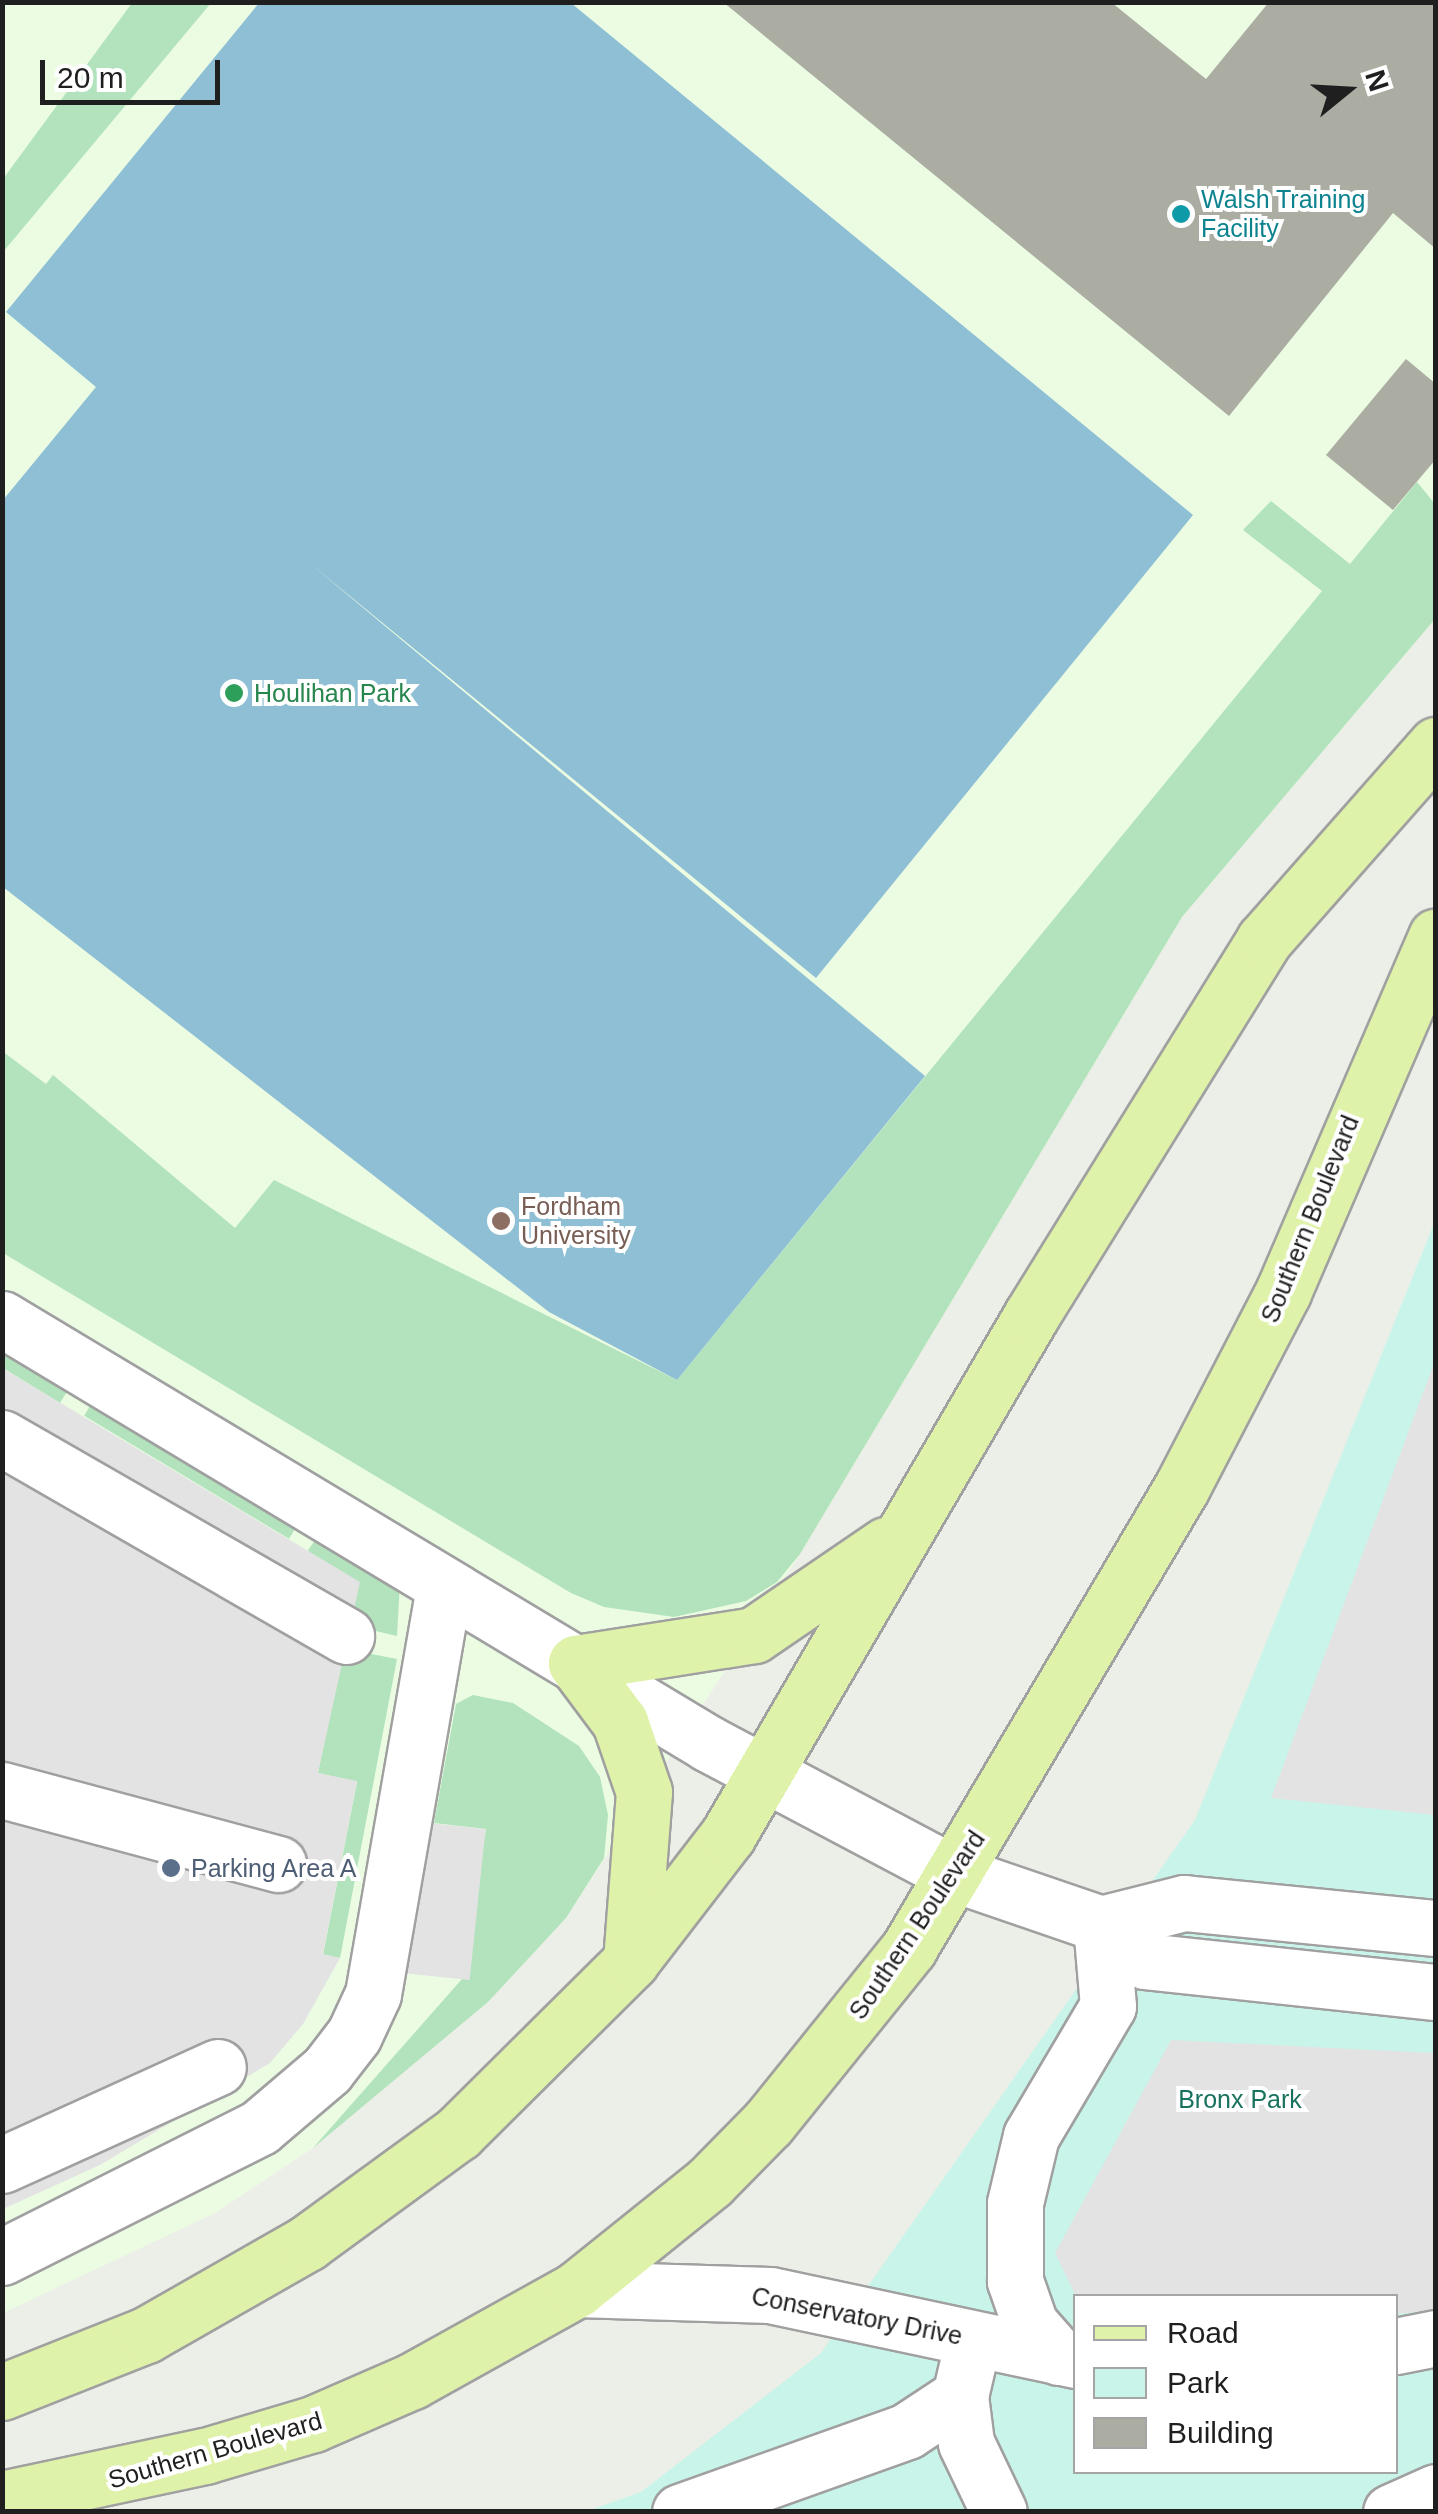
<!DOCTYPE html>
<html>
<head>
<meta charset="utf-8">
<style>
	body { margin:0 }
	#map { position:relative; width:1438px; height:2514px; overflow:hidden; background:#ecefe7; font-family:Helvetica,sans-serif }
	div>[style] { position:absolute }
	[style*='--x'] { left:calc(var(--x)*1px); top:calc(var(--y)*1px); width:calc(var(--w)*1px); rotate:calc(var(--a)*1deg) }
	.education>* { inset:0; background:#ebfce3 }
	.grass>* { inset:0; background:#b2e3bc; transform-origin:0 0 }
	.park>* { inset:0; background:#c9f4ea }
	.pitch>* { inset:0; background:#8ebfd5 }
	.parking>* { inset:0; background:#e3e3e3; transform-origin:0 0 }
	.building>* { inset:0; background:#abada3 }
	.roads { filter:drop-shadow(2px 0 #a0a0a0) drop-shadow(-2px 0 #a0a0a0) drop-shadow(0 2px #a0a0a0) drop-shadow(0 -2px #a0a0a0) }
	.minor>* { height:55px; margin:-27.5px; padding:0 27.5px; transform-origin:27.5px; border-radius:27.5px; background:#fff }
	.major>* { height:55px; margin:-27.5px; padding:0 27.5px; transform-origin:27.5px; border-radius:27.5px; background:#dff2a9 }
	.dots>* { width:28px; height:28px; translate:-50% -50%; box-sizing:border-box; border:5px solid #fff; border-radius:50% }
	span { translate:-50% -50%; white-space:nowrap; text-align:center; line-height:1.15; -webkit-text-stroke:8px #fff; paint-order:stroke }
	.culture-label { font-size:25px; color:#0d838f }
	.left { translate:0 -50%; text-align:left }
	.leisure-label { font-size:25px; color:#27864d }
	.education-label { font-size:25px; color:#785e54 }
	.street-label { font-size:25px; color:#1f1f1f }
	.service-label { font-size:25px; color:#4e5e75 }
	.park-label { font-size:25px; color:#18725e }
	.frame { position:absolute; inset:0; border:5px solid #1f1f1f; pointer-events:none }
	.legend { position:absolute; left:1073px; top:2294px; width:325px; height:180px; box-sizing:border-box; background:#fff; border:2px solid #a5a5a5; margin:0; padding:12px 18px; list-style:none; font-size:30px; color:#1f1f1f }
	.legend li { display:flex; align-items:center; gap:20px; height:50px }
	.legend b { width:50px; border:2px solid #a5a5a5 }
	.north { position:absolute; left:1298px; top:40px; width:100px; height:100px; -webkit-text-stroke:8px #fff; paint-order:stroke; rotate:72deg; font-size:28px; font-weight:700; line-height:40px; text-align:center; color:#1f1f1f }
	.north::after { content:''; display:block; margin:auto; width:35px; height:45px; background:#1f1f1f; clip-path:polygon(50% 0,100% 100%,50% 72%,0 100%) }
	.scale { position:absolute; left:40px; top:60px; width:180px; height:45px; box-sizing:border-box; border:5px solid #1f1f1f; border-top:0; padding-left:12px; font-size:30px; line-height:35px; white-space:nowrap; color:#1f1f1f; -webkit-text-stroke:8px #fff; paint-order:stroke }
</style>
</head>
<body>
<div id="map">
	<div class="education">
		<i style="clip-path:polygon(3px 3px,1435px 3px,1435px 619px,1182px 917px,800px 1554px,566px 1918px,488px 2002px,313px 2148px,215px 2213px,3px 2313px)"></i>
	</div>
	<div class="grass">
		<i style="clip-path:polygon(132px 3px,211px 3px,3px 252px,3px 179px)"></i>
		<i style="clip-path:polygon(1417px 482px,1435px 504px,1435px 619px,1182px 917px,800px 1554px,777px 1582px,746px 1601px,674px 1617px,604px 1607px,571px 1593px,3px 1253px,2px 1051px,46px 1084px,53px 1075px,235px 1228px,274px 1180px,677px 1380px,1322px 591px,1243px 530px,1271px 501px,1350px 564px)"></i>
		<i style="clip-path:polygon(2px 1342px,71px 1385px,60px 1403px,3px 1368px)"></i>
		<i style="left:96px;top:1396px;width:239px;height:23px;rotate:31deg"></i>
		<i style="clip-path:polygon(322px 1531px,400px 1582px,397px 1636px,350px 1625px,308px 1550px)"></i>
		<i style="clip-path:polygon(341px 1648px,397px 1659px,340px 1958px,323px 1955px,357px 1782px,318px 1773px)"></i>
		<i style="clip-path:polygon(473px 1695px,513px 1703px,579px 1746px,600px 1777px,608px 1815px,604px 1858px,566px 1918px,488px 2002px,313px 2148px,462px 1979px,486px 1829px,434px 1823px,456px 1704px)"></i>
	</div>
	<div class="park">
		<i style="clip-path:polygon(evenodd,1435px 1221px,1435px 2511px,584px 2512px,641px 2492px,821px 2353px,1195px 1820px,1435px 1221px,1076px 2296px,1396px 2296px,1396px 2472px,1076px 2472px,1076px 2296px)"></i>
	</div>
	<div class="pitch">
		<i style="clip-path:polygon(571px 3px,1193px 515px,816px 978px,307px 561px,925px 1076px,677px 1380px,549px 1312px,3px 887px,3px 500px,96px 387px,6px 312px,259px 3px)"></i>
	</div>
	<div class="parking">
		<i style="clip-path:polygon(1435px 1361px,1435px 1815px,1271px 1798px,1430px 1374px)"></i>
		<i style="clip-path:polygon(2px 1368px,360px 1582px,318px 1773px,357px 1781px,323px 1954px,340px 1958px,303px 2024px,270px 2063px,100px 2165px,3px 2209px)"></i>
		<i style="left:401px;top:1820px;width:85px;height:152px;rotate:6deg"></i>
		<i style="clip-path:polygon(1171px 2040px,1435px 2053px,1435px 2310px,1396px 2314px,1396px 2296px,1076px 2296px,1055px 2253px)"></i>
	</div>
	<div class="building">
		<i style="clip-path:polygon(723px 2px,1111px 2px,1206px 79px,1269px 2px,1436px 2px,1436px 249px,1393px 213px,1229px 416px)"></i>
		<i style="clip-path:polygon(1406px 359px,1436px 384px,1436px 459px,1393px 510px,1326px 455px)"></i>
	</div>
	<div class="roads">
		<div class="minor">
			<i style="--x:2;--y:1319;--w:825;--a:31.01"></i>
			<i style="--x:709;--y:1744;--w:278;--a:27.9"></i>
			<i style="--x:955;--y:1874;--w:154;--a:18.9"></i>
			<i style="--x:1101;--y:1924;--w:57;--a:40.1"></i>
			<i style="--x:1145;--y:1961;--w:293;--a:6.1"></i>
			<i style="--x:2;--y:1438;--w:397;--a:29.9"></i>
			<i style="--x:2;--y:1790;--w:286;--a:15"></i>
			<i style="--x:1101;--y:1924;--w:86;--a:-14.2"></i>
			<i style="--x:1184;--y:1903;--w:253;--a:5.7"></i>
			<i style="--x:2;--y:2165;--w:237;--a:-24.4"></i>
			<i style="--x:2;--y:2257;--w:289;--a:-26.7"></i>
			<i style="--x:260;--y:2127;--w:88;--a:-40.4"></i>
			<i style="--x:327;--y:2070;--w:44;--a:-52.4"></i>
			<i style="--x:354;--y:2035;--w:45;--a:-65.1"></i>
			<i style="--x:373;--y:1994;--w:412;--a:-80.1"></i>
			<i style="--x:577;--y:2289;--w:193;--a:1.8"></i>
			<i style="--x:770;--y:2295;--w:313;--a:12"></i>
			<i style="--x:1396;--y:2346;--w:41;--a:-11.3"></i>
			<i style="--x:1059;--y:2357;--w:44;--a:-131.3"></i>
			<i style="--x:1030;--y:2324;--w:46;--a:-109.2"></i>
			<i style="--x:1015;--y:2281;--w:78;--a:-90"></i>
			<i style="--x:1015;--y:2203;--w:69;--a:-76.6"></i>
			<i style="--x:1031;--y:2136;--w:151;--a:-59.4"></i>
			<i style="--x:1108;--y:2006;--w:82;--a:-94.9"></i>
			<i style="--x:960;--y:2396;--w:47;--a:82.7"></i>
			<i style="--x:966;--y:2443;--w:76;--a:64.4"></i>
			<i style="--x:680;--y:2512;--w:241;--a:-19.6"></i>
			<i style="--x:907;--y:2431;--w:64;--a:-33.4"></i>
			<i style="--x:960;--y:2396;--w:57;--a:-76.9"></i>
			<i style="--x:1391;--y:2512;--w:49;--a:-24"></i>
		</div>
		<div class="major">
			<i style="--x:576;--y:1663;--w:180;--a:-8.9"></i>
			<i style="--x:754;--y:1635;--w:160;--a:-34.3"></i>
			<i style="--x:576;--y:1663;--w:74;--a:53.3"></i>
			<i style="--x:620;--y:1722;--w:74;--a:71.1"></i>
			<i style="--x:644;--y:1792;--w:169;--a:94.4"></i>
			<i style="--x:2;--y:2392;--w:155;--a:-21.6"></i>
			<i style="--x:146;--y:2335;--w:185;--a:-29.7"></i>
			<i style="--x:307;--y:2243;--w:187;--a:-36.1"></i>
			<i style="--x:458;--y:2133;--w:244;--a:-44.8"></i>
			<i style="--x:631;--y:1961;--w:159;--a:-52.4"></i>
			<i style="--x:728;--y:1835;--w:601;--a:-59.72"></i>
			<i style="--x:1031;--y:1316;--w:442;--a:-58.2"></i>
			<i style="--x:1264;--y:940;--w:260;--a:-48.6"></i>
			<i style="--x:2;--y:2499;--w:208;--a:-12"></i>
			<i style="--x:205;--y:2456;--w:113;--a:-16.5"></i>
			<i style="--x:313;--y:2424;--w:108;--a:-23.5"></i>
			<i style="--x:412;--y:2381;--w:189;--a:-29.1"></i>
			<i style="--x:577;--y:2289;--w:171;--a:-38.8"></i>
			<i style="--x:710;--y:2182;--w:83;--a:-45.5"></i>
			<i style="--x:768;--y:2123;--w:225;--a:-51.1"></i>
			<i style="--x:909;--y:1948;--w:536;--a:-59.37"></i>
			<i style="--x:1182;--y:1487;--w:220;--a:-62.6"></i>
			<i style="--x:1283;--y:1292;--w:387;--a:-66.7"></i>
		</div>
	</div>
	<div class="dots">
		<i style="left:1181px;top:214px;background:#0f9aa8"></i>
		<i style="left:234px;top:693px;background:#2e9e5b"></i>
		<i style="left:501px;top:1221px;background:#8d6e63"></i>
		<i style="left:171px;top:1868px;background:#5c6f8a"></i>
	</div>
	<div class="culture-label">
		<span class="left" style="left:1201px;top:214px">Walsh Training<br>Facility</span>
	</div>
	<div class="leisure-label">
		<span class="left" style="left:254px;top:693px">Houlihan Park</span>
	</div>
	<div class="education-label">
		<span class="left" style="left:521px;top:1221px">Fordham<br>University</span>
	</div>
	<div class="street-label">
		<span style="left:1310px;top:1219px;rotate:-68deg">Southern Boulevard</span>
		<span style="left:917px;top:1925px;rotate:-56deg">Southern Boulevard</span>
		<span style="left:857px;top:2316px;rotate:11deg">Conservatory Drive</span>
		<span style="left:215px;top:2450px;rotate:-16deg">Southern Boulevard</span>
	</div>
	<div class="service-label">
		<span class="left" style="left:191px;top:1868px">Parking Area A</span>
	</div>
	<div class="park-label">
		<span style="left:1240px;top:2099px">Bronx Park</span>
	</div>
	<div class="frame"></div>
	<ul class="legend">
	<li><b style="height:12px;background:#dff2a9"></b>Road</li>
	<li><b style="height:28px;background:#c9f4ea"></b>Park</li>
	<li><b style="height:28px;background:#abada3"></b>Building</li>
	</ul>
	<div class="north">N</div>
	<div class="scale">20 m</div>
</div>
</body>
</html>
